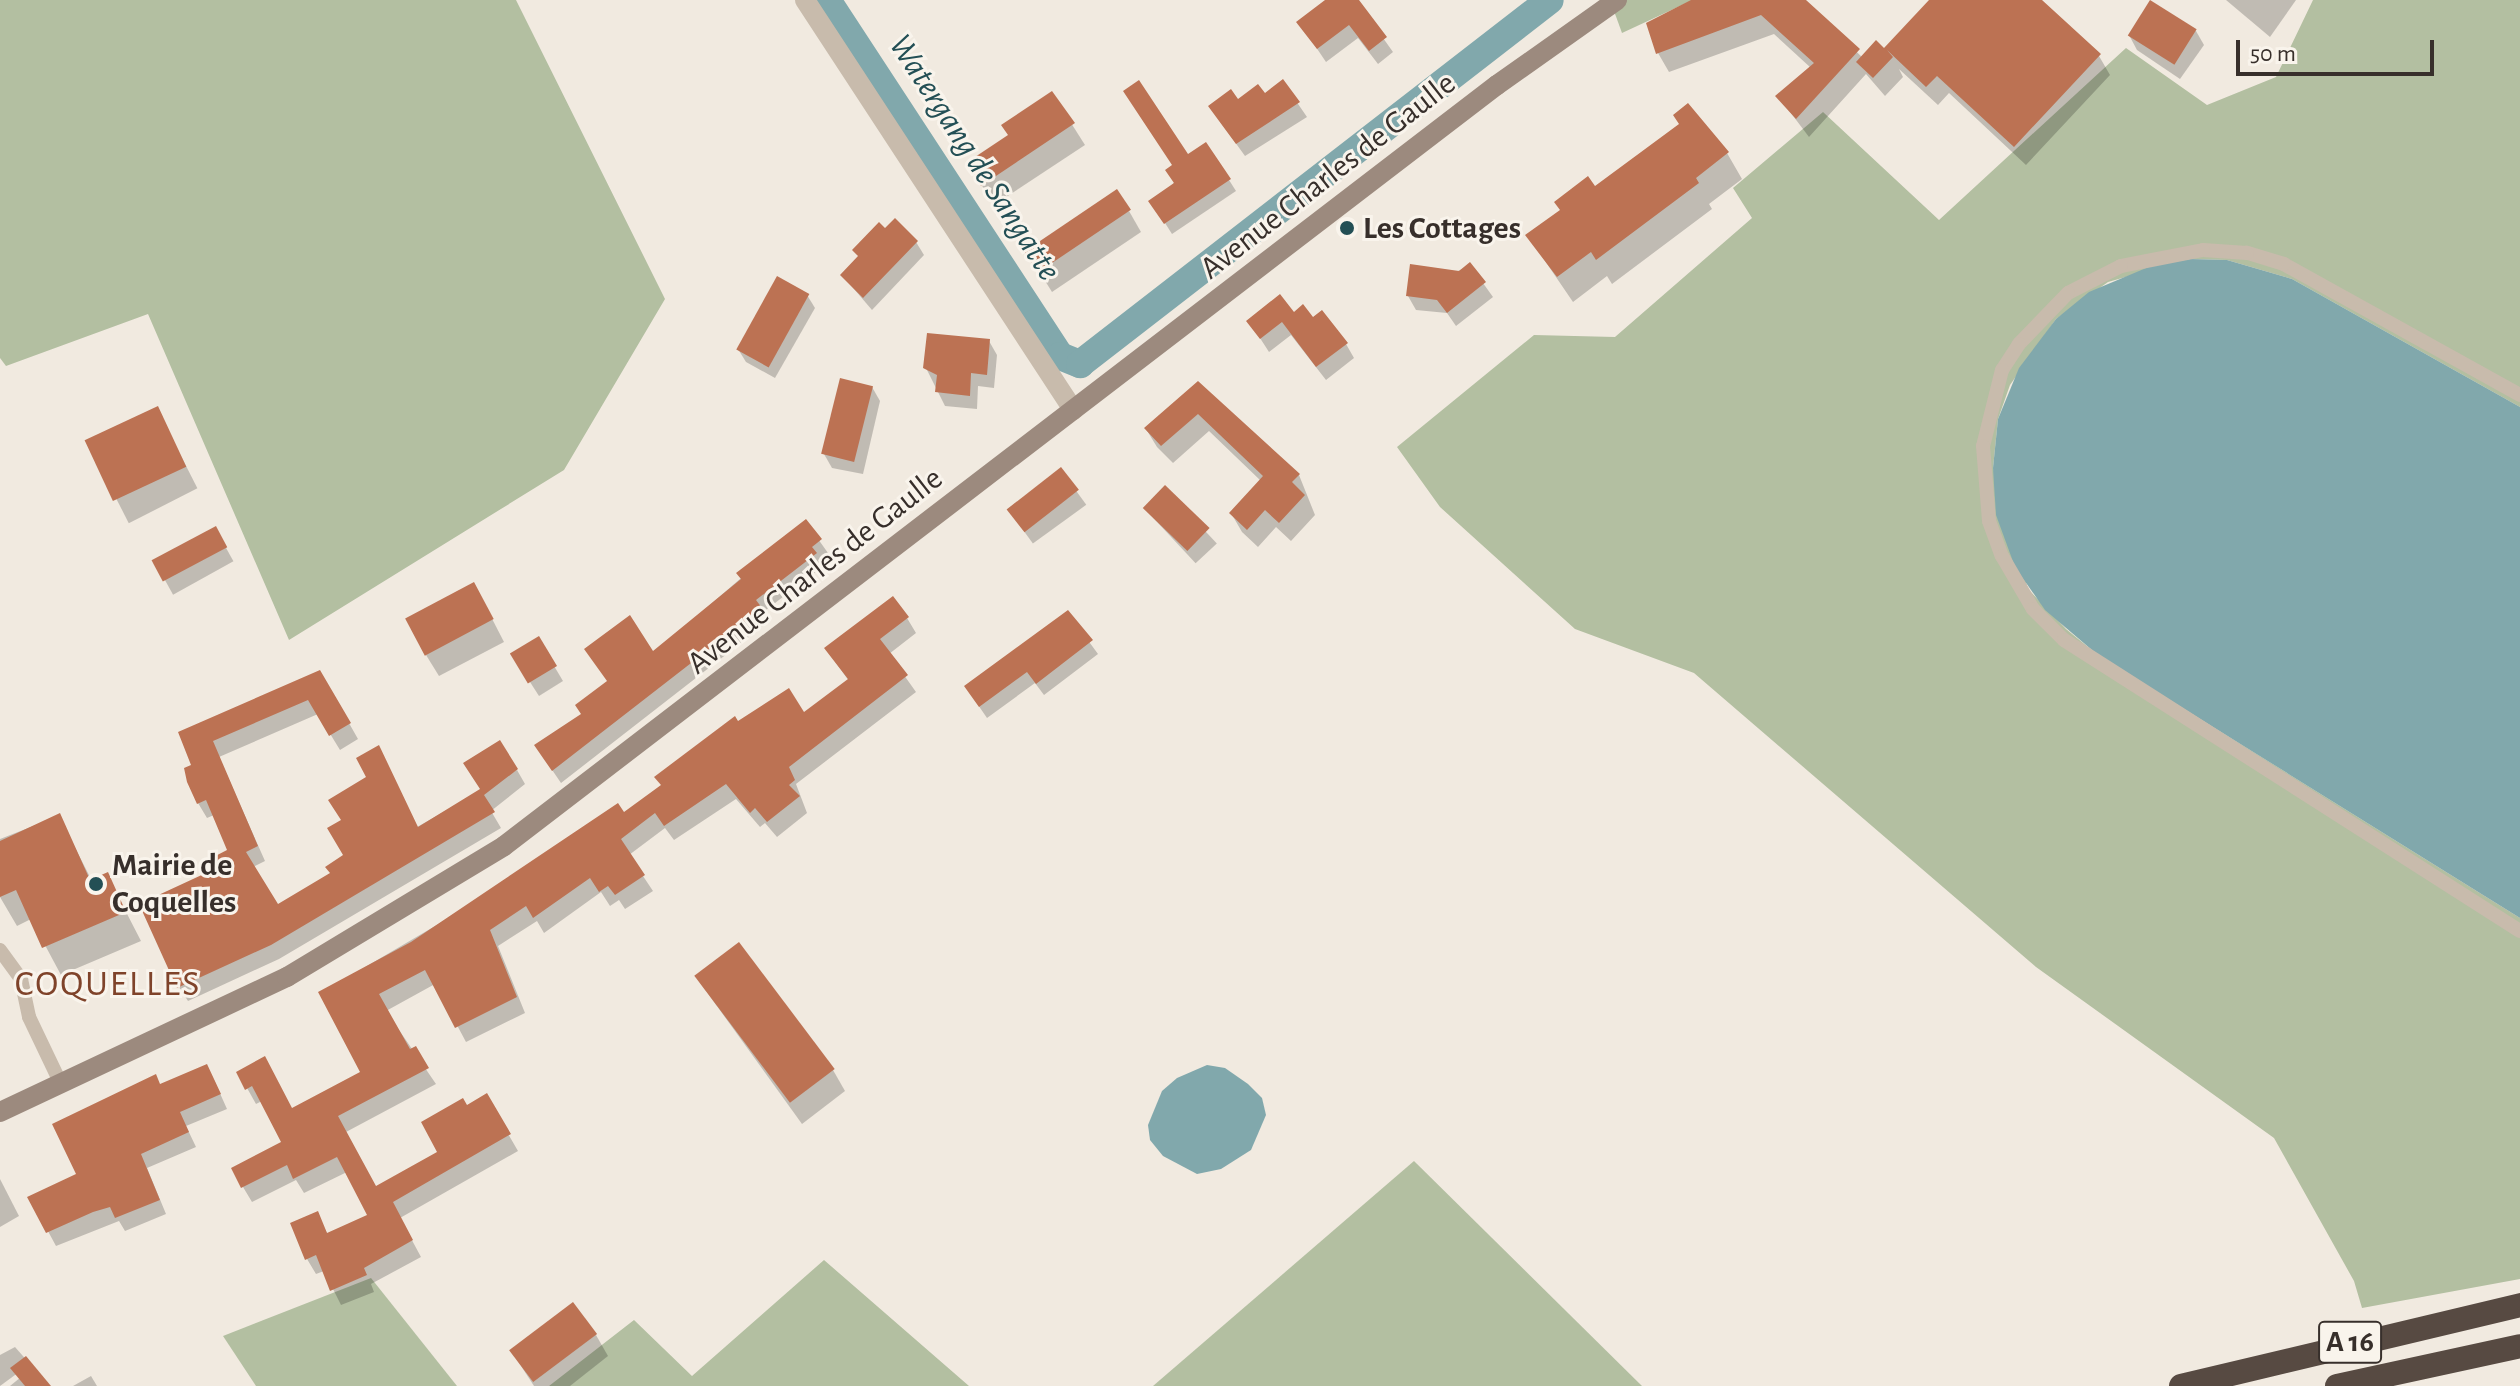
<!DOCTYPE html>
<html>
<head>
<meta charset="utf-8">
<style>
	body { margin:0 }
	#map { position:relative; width:2520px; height:1386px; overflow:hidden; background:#f1eae0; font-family:"Alegreya Sans",sans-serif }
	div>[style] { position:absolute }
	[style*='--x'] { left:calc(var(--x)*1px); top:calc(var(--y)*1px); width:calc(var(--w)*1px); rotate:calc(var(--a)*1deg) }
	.green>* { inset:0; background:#b3bfa1 }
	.water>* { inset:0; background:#81a8ac }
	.shadow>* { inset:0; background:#0003; transform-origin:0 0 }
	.canal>* { height:28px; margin:-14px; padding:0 14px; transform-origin:14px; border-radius:14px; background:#81a8ac }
	.building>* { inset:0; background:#bc7253; transform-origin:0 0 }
	.service>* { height:14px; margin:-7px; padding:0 7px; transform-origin:7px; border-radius:7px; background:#c8bbac }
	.minor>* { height:20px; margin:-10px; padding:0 10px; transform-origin:10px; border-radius:10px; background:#c8bbac }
	.secondary>* { height:20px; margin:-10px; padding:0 10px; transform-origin:10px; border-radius:10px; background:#9c8a7e }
	.motorway>* { height:24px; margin:-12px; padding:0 12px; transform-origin:12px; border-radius:12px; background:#574a42 }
	.dots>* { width:22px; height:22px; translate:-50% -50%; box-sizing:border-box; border:4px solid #f9f4ec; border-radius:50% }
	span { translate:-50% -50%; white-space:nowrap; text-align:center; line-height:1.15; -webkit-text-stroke:6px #f9f4ec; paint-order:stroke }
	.shield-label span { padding:2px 6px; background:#f9f4ec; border:2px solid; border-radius:6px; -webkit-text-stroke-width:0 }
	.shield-label { font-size:30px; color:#372f2b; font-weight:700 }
	.street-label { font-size:32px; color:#372f2b }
	.poi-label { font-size:32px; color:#372f2b; font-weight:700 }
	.left { translate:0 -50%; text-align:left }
	.water-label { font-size:34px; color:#234f55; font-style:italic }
	.quarter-label { font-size:36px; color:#7f432a; letter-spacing:2px }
	.scale { position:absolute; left:2236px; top:40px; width:198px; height:36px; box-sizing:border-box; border:4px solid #372f2b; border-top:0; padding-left:10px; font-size:24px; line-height:28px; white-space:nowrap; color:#372f2b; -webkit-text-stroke:6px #f9f4ec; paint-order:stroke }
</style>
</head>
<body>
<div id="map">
	<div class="green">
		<i style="clip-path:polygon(0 0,516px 0,665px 299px,564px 470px,289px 640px,148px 314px,6px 366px,0 358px)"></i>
		<i style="clip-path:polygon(1610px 0,1693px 0,1622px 33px)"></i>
		<i style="clip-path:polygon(2313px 0,2520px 0,2520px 407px,2292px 279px,2227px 260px,2190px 259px,2108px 282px,2056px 319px,2010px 385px,1998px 419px,1993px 468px,2028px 589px,2066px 629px,2099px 656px,2520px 918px,2520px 1279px,2362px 1308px,2354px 1281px,2274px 1138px,2036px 967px,1694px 673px,1575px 629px,1440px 507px,1397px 447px,1534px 335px,1615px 337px,1752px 218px,1733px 188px,1823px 112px,1939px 220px,2126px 48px,2207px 105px,2276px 77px)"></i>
		<i style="clip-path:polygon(1414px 1161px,1642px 1386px,1153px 1386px)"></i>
		<i style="clip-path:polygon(824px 1260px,969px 1386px,549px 1386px,634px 1320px,692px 1376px)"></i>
		<i style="clip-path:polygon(371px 1278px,457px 1386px,256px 1386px,223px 1336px)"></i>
	</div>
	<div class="water">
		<i style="clip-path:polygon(2190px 259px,2227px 260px,2292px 279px,2520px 407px,2520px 918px,2099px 656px,2045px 610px,2015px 567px,1996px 515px,1993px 468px,1998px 419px,2019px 368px,2056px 319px,2089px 292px,2151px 266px)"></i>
		<i style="clip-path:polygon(1207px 1065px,1225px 1068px,1248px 1084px,1262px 1098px,1266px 1115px,1251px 1150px,1221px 1169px,1197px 1174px,1163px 1156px,1150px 1140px,1148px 1125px,1162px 1091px,1177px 1078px)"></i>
	</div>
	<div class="shadow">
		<i style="clip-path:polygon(1328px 0,1356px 0,1393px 52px,1378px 64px,1358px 38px,1326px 62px,1299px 22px)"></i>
		<i style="clip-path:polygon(1695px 0,1803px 0,1863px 58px,1884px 51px,1932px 0,2039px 0,2099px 56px,2110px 75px,2026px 165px,1949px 93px,1938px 105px,1899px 69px,1903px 77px,1885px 96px,1866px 74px,1809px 137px,1778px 96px,1811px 68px,1774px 34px,1669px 72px,1658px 53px)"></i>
		<i style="clip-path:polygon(2226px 0,2296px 0,2270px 37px)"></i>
		<i style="clip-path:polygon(2196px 31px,2204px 45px,2180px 79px,2137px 50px,2129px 35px)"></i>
		<i style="clip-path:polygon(1283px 82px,1307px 117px,1245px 156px,1219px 120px,1238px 102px,1264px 96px)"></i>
		<i style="clip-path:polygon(1052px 93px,1085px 145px,994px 205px,981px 184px,1010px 136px)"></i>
		<i style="clip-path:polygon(1727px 153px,1742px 179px,1709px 204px,1712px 209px,1612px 284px,1607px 276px,1573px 302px,1528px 236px,1595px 188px)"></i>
		<i style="clip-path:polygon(1188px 156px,1229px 180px,1236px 191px,1172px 234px,1158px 212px)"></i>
		<i style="clip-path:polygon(1129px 211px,1141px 232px,1052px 292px,1027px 252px)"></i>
		<i style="clip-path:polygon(885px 231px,916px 242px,924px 255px,872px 310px,842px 275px)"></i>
		<i style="clip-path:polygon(1470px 265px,1493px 297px,1456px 326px,1447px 313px,1416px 310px,1408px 296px)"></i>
		<i style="clip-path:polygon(807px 295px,815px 308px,775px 378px,746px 362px,738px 349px)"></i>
		<i style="clip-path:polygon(1293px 315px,1312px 320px,1346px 344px,1354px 358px,1326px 380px,1291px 335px,1269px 352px,1249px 321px)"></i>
		<i style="clip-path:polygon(989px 341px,997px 355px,994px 388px,978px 386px,977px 409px,945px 406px,926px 368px)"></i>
		<i style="clip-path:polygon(1198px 384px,1299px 475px,1315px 515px,1291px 541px,1276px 527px,1258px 547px,1242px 532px,1231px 513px,1261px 481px,1209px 431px,1173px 463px,1157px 447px,1146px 429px)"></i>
		<i style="clip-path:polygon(872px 387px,880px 401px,863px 474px,832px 468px,824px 454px)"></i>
		<i style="left:157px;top:409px;width:89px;height:77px;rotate:63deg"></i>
		<i style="left:1061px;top:470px;width:43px;height:66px;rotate:54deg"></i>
		<i style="left:1165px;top:488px;width:76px;height:29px;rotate:47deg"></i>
		<i style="clip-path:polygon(806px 522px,828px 553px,818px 560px,822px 567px,762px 613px,768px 622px,561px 783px,544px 758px,609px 683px,653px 654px)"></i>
		<i style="left:215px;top:528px;width:38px;height:69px;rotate:61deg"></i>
		<i style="clip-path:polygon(486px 607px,504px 642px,439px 676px,426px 655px)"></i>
		<i style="clip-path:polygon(1068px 613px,1098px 654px,1044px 695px,1035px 683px,987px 718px,974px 699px)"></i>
		<i style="clip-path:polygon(907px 618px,916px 633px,889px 654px,916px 692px,796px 784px,807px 813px,777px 837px,765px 823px,760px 827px,736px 799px,674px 840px,665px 828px,629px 855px,653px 891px,625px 909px,619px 900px,610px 906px,601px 892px,544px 933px,537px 921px,498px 946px,525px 1013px,466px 1042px,435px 984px,386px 1011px,436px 1084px,346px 1132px,376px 1189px,440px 1152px,466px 1107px,486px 1096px,518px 1151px,400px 1218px,421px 1257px,371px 1284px,374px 1292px,341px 1305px,324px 1271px,316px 1274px,307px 1259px,317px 1214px,328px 1235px,370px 1216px,347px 1172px,304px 1193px,296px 1180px,252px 1202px,243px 1187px,284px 1143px,262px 1101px,256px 1104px,238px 1072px,292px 1111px,363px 1072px,321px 993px,624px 815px,738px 724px,803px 714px,849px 681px,826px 649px)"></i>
		<i style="clip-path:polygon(538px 639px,563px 681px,539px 696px,521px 668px)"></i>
		<i style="clip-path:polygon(320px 672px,358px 739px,340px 750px,318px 714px,219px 757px,265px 861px,253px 867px,277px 907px,517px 770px,525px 784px,491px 811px,501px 828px,279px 959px,188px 1001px,179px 987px,209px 874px,229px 851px,214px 815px,207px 818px,198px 803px,194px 766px,181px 733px)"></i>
		<i style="clip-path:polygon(59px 816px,92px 881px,107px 875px,141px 941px,61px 975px,31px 919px,17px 926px,0 897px,0 839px)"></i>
		<i style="clip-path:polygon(696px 977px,833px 1070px,845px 1091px,802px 1124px)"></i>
		<i style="clip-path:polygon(214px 1080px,227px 1109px,186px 1126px,196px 1147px,147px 1168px,166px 1214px,125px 1231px,119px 1221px,56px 1246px,30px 1198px,78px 1175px,160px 1086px)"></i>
		<i style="clip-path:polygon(0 1179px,19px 1216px,0 1227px)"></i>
		<i style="clip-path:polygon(596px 1335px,608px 1356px,570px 1386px,534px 1386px,512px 1352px)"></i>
		<i style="clip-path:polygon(15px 1347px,30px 1364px,0 1386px,0 1355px)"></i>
		<i style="clip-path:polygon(32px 1368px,43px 1386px,10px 1386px)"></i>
		<i style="clip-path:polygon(91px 1376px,97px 1386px,73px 1386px)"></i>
	</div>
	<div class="canal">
		<i style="--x:827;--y:0;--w:425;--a:56.8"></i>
		<i style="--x:1060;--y:356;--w:22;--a:22"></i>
		<i style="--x:1080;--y:364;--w:594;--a:-37.76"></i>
	</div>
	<div class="building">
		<i style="clip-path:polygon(1325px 0,1359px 0,1387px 37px,1369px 51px,1349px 25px,1317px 49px,1296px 22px)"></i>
		<i style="clip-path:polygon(1691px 0,1806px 0,1860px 49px,1796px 119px,1775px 96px,1814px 63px,1761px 15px,1656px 54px,1646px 23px)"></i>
		<i style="clip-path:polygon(1929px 0,2042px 0,2101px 54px,2014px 147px,1937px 76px,1926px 87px,1887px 50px,1893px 57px,1873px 78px,1856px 62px,1876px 40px,1884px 48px)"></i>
		<i style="left:2150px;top:0;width:55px;height:42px;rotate:32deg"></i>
		<i style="clip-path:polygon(1283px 79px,1300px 102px,1236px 144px,1208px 106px,1231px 89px,1238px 99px,1258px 84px,1265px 93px)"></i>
		<i style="clip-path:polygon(1139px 80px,1188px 154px,1206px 142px,1231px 179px,1164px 224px,1148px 201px,1174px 183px,1165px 170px,1172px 165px,1123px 91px)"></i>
		<i style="clip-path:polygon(1052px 91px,1075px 123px,981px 186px,966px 163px,1008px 135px,1001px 125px)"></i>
		<i style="clip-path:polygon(1688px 103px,1729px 152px,1696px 178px,1699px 183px,1596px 260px,1591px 252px,1557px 277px,1525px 235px,1560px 210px,1554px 202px,1588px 176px,1595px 186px,1679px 124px,1673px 115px)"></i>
		<i style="left:1117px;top:189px;width:25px;height:112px;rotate:56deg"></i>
		<i style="clip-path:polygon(895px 218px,918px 241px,863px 298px,840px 275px,858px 256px,852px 250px,879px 222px,885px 228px)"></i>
		<i style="clip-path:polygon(1470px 262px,1486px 282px,1447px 313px,1437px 300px,1406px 296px,1410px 264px,1459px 271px)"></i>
		<i style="left:777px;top:276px;width:37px;height:84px;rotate:29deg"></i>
		<i style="clip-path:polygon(1280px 294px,1294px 312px,1303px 304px,1313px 317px,1322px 310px,1348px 343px,1316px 367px,1282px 322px,1260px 339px,1246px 321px)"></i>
		<i style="clip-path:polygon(927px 333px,990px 339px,987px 375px,971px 373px,970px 396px,935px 392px,937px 375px,923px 368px)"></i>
		<i style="left:840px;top:378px;width:34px;height:78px;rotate:14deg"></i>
		<i style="clip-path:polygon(1198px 381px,1300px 474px,1292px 482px,1305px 495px,1279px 523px,1265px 510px,1247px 530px,1229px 513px,1263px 476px,1198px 414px,1161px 446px,1144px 428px)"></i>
		<i style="left:158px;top:406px;width:67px;height:81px;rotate:65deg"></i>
		<i style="left:1061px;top:467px;width:29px;height:69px;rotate:52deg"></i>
		<i style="left:1165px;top:485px;width:62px;height:32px;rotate:44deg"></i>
		<i style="clip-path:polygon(806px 519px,822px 539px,812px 547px,817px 553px,756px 600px,762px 608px,552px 771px,534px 745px,581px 714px,575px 705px,607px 681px,584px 649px,630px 615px,653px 651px,741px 579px,736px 573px)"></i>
		<i style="left:216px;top:526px;width:24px;height:73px;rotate:62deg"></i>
		<i style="left:474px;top:582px;width:42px;height:78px;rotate:62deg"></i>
		<i style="clip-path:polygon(893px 596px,909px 617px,880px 639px,908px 675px,789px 767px,795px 780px,789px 785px,800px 796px,767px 822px,755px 808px,750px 813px,726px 784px,664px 826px,655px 813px,621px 839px,645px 875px,615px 895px,608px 886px,599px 892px,590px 878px,533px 918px,526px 906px,490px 930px,517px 997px,455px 1028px,425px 970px,379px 994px,410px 1049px,416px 1046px,429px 1068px,338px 1116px,376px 1186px,437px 1152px,421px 1122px,463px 1098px,467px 1105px,487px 1093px,511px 1134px,393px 1202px,413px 1240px,364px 1268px,367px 1275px,330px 1291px,316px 1255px,305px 1260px,290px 1223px,318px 1211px,327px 1233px,367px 1215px,337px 1157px,293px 1179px,287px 1165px,241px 1188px,231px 1168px,281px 1142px,252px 1086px,245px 1090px,236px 1072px,265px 1056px,292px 1108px,360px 1072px,318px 992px,411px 942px,618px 803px,624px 812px,661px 785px,654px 777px,735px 716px,738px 721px,789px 688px,804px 712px,848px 679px,824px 648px)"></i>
		<i style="clip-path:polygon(1068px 610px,1093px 640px,1036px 684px,1027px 672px,979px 707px,964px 686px)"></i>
		<i style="left:539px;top:636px;width:35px;height:34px;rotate:59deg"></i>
		<i style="clip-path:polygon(320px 670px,351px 723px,329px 736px,308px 700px,213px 741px,258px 846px,246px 852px,278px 904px,330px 873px,325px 867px,343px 855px,327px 828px,341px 820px,328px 800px,366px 777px,356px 758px,379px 745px,418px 827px,480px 789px,463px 763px,500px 740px,518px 769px,484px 795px,495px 812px,271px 945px,177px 988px,139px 904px,206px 873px,202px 863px,227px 850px,206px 800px,197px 804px,187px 782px,184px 768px,191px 765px,178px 732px)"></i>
		<i style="clip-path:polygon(60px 813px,90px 880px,108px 872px,126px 912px,42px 948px,16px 890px,0 897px,0 841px)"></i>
		<i style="left:739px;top:942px;width:159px;height:56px;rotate:53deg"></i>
		<i style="clip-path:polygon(207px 1064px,221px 1094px,180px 1112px,189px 1132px,141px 1154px,160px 1200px,115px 1218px,110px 1207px,93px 1212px,46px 1233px,27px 1197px,76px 1174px,52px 1124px,156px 1074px,160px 1084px)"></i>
		<i style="left:573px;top:1302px;width:40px;height:80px;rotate:53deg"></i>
		<i style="clip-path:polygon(26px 1356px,51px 1386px,25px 1386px,10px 1368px)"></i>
	</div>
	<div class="service">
		<i style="--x:2520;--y:395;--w:270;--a:-151"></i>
		<i style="--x:2284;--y:264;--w:39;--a:-163"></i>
		<i style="--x:2247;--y:253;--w:44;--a:-176.1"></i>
		<i style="--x:2203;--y:250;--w:84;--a:169"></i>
		<i style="--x:2121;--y:266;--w:59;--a:153"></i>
		<i style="--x:2068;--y:293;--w:71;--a:133.9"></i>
		<i style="--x:2019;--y:344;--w:31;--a:123"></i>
		<i style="--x:2002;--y:370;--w:78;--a:104"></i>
		<i style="--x:1983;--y:446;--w:75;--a:85.4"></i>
		<i style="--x:1989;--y:521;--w:37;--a:70"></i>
		<i style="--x:2002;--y:556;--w:61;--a:59.7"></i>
		<i style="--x:2033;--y:609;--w:44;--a:45"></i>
		<i style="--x:2064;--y:640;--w:541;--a:32.54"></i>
		<i style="--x:0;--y:950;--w:36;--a:54"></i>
		<i style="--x:21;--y:979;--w:39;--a:78"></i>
		<i style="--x:29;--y:1017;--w:74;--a:64.5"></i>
	</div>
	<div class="minor">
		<i style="--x:805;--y:0;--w:490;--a:56.8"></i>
	</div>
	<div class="secondary">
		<i style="--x:0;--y:1112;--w:317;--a:-25.2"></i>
		<i style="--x:287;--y:977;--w:253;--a:-31.1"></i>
		<i style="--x:504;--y:846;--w:1251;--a:-37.47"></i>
		<i style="--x:1497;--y:85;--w:147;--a:-35.3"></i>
	</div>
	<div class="motorway">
		<i style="--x:2181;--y:1386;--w:349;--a:-13.4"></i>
		<i style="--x:2337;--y:1386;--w:187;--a:-12.3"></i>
	</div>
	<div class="dots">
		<i style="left:1347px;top:228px;background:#234f55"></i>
		<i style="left:96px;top:884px;background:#234f55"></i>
	</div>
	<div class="shield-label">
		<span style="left:2350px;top:1342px">A 16</span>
	</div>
	<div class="street-label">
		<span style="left:1328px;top:176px;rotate:-38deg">Avenue Charles de Gaulle</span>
		<span style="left:815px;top:571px;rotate:-38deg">Avenue Charles de Gaulle</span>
	</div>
	<div class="poi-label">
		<span class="left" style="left:1363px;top:228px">Les Cottages</span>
		<span class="left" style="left:112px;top:884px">Mairie de<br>Coquelles</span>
	</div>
	<div class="water-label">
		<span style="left:974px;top:158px;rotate:57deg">Watergang de Sangatte</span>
	</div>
	<div class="quarter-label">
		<span style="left:108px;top:985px">COQUELLES</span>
	</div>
	<div class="scale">50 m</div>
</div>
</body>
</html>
